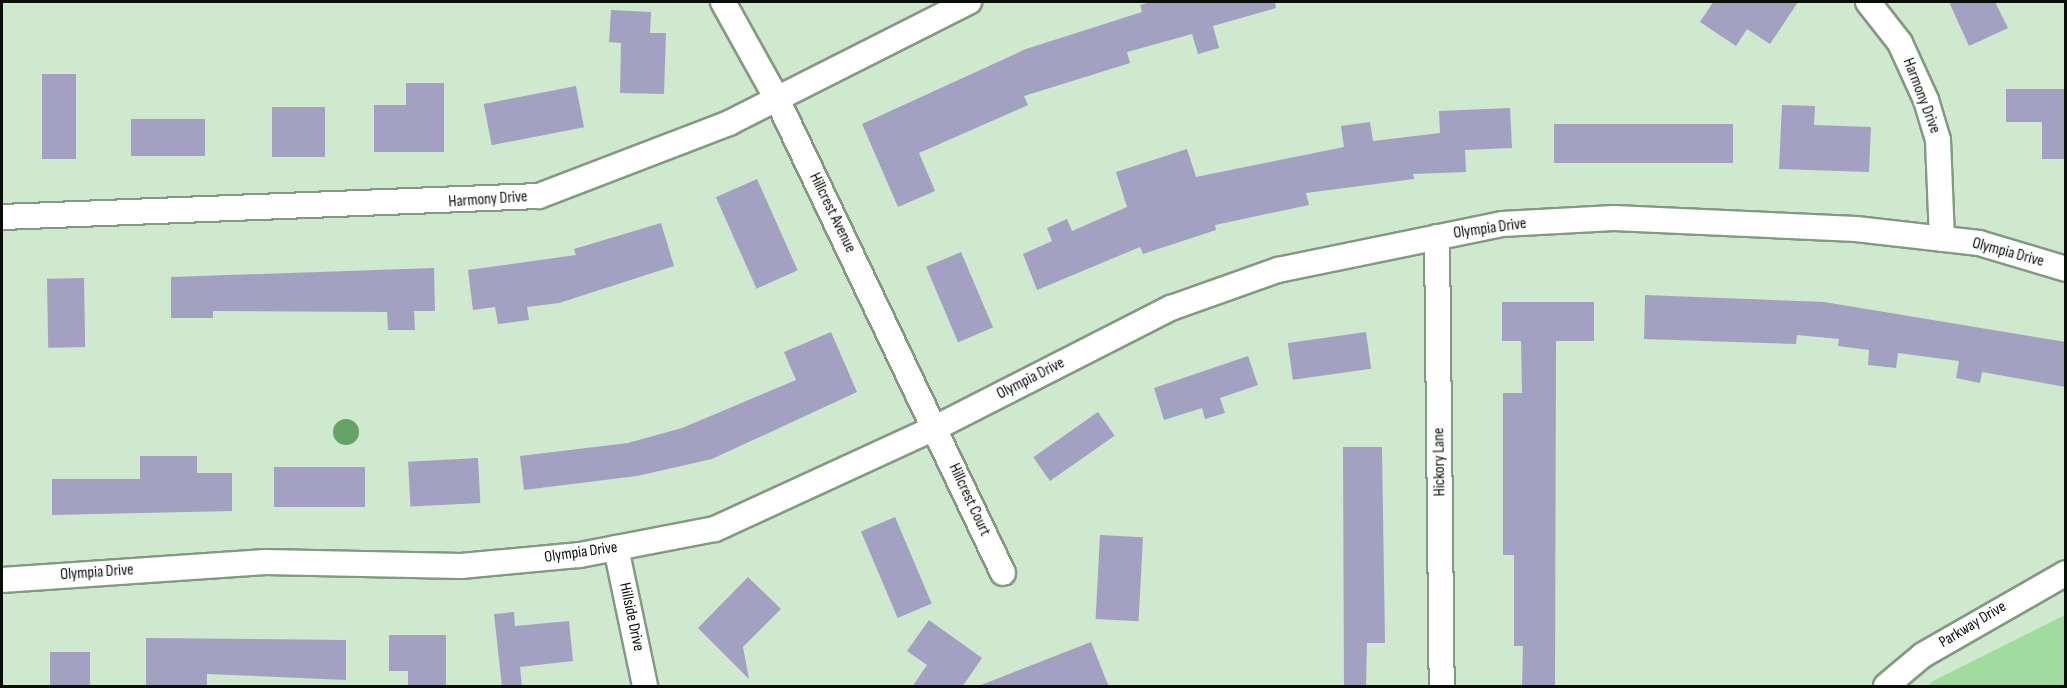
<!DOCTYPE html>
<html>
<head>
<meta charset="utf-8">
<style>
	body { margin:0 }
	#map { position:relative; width:2067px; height:688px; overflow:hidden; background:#cee9cd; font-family:"Sofia Sans Condensed",sans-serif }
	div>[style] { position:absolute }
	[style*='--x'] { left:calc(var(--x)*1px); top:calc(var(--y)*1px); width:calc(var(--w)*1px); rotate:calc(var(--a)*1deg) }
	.green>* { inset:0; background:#a0db9f }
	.water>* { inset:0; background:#66a466 }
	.round { border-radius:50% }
	.building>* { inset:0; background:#a2a1c2; transform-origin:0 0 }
	.roads { filter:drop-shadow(2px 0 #819a80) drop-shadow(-2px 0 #819a80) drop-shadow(0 2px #819a80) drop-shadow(0 -2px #819a80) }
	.minor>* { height:24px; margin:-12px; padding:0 12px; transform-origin:12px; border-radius:12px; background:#fff }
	span { translate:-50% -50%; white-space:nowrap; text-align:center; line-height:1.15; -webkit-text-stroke:5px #fff; paint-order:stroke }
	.street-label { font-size:16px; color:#070f07 }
	.frame { position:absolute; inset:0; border:3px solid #070f07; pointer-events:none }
</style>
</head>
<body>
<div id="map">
	<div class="green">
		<i style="clip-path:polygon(2065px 615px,2065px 686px,1928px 686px,1933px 681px)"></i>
	</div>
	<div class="water">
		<i class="round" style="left:333px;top:419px;width:26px;height:26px"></i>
	</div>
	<div class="building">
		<i style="clip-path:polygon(1151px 2px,1275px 2px,1276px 8px,1213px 26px,1219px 48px,1198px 54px,1192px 34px,1127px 52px,1130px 63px,1024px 96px,1028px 105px,919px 153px,935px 191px,898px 207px,862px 124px,1026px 49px,1142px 12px,1140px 5px)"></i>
		<i style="clip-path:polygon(1713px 2px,1798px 2px,1770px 44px,1747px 29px,1736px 46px,1700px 22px)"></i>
		<i style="clip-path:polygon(1949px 2px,1995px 2px,2008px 28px,1969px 46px)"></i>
		<i style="clip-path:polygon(611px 10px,651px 12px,650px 33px,666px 33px,664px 94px,620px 93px,621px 43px,609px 42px)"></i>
		<i style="left:42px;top:74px;width:34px;height:85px"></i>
		<i style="clip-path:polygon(406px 83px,444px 83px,444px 152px,374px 152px,374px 105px,406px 105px)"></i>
		<i style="left:576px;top:86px;width:42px;height:94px;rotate:79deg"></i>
		<i style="clip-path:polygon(2006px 89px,2066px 89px,2066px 159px,2042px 159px,2042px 122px,2006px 122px)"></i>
		<i style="clip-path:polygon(1782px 105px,1815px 106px,1814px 125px,1871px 127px,1869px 172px,1779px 169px)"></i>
		<i style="left:272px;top:107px;width:53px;height:50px"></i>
		<i style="clip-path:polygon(1510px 108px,1512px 148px,1465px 150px,1466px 172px,1413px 174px,1414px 179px,1306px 193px,1309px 205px,1215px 225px,1216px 230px,1143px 254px,1140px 247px,1037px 290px,1023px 254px,1052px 241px,1047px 228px,1067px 219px,1072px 231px,1127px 207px,1116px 172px,1187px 149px,1196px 177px,1344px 147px,1341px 126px,1370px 122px,1373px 141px,1440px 133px,1439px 111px)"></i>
		<i style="left:131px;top:119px;width:74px;height:37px"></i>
		<i style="left:1554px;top:124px;width:179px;height:39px"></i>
		<i style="left:757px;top:179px;width:100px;height:45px;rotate:66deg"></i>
		<i style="clip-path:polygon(661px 223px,674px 266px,559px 303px,527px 307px,529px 320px,498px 324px,495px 307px,473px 310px,468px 270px,576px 255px,574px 249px)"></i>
		<i style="left:961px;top:252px;width:82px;height:38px;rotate:67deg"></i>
		<i style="clip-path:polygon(434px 268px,435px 311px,414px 311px,415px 330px,388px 330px,387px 312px,213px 311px,213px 318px,171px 318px,171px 277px)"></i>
		<i style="left:84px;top:278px;width:69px;height:37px;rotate:89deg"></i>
		<i style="clip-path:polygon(1645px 295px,1824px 302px,2066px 342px,2066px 387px,1982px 372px,1980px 383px,1956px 378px,1959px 361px,1898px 353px,1896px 368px,1868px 365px,1869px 350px,1838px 346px,1839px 339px,1797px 335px,1796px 344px,1644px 339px)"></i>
		<i style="clip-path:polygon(1502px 302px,1594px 302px,1594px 341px,1556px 341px,1555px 687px,1522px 687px,1523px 646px,1514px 646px,1514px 555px,1503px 555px,1503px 393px,1522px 393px,1521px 341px,1502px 341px)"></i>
		<i style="clip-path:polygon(831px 332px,857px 392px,712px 459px,637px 476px,524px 490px,520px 456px,628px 443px,682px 428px,796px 380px,784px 352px)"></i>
		<i style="left:1366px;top:332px;width:37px;height:79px;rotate:82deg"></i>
		<i style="clip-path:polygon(1248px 356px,1258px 385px,1220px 398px,1225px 413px,1205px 419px,1202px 408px,1164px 420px,1154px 388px)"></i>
		<i style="left:1098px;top:412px;width:29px;height:79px;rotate:55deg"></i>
		<i style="clip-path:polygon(1343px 447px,1382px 447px,1385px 643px,1367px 643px,1366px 687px,1344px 687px)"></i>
		<i style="clip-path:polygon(140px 456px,197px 456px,197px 473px,232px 473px,232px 511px,52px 515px,52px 479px,140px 479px)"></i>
		<i style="left:478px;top:458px;width:45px;height:70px;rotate:87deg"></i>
		<i style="left:274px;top:467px;width:91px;height:40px"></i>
		<i style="left:895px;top:517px;width:94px;height:37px;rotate:67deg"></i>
		<i style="left:1100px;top:535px;width:43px;height:84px;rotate:3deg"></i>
		<i style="clip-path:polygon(748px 577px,781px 609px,743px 647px,749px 679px,698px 628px)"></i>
		<i style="clip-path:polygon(514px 612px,515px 626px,569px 621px,573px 661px,520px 667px,522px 687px,502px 687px,494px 614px)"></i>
		<i style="clip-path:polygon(929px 620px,982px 658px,962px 687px,912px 687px,927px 665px,907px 651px)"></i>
		<i style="clip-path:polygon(389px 635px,446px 635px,446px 687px,408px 687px,408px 671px,389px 671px)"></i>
		<i style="clip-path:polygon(146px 638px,346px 640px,346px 680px,207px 674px,207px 687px,146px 687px)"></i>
		<i style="clip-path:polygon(1091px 642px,1109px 687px,982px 687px,981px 685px)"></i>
		<i style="left:50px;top:652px;width:40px;height:35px"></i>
	</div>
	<div class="roads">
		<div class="minor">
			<i style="--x:723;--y:2;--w:111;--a:60.9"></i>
			<i style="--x:777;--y:99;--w:525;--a:64.51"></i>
			<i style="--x:1868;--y:2;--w:52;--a:52"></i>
			<i style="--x:1900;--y:43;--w:63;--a:65.5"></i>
			<i style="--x:1926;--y:100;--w:42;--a:73.3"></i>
			<i style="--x:1938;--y:140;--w:99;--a:87.7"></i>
			<i style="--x:2;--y:217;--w:537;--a:-2.24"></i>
			<i style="--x:539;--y:196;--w:204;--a:-21"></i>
			<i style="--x:729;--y:123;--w:269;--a:-26.8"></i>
			<i style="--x:1437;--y:237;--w:449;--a:89.4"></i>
			<i style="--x:616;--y:548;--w:141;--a:78.1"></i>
			<i style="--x:2;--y:580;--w:264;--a:-3.9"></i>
			<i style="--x:265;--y:562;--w:196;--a:1.2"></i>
			<i style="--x:461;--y:566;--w:120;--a:-5.3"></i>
			<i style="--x:580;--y:555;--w:137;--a:-10.9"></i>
			<i style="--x:715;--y:529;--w:242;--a:-24.7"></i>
			<i style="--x:935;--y:428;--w:265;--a:-27"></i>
			<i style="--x:1171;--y:308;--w:114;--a:-19.6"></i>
			<i style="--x:1278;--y:270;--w:229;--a:-11.6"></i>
			<i style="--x:1502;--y:224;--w:112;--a:-3.1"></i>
			<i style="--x:1614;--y:218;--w:242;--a:2.6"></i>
			<i style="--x:1856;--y:229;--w:124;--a:6.5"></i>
			<i style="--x:1979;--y:243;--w:91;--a:16.6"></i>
			<i style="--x:1886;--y:686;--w:48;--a:-40"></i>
			<i style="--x:1923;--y:655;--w:165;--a:-29.8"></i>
		</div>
	</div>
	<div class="street-label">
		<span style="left:1921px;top:96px;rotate:69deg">Harmony Drive</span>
		<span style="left:488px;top:200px;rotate:-4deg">Harmony Drive</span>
		<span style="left:832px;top:213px;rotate:64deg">Hillcrest Avenue</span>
		<span style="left:1490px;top:229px;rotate:-8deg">Olympia Drive</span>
		<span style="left:2008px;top:253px;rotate:15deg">Olympia Drive</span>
		<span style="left:1031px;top:379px;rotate:-27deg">Olympia Drive</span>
		<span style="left:1440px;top:462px;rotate:-91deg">Hickory Lane</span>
		<span style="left:969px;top:500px;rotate:65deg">Hillcrest Court</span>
		<span style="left:581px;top:553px;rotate:-8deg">Olympia Drive</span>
		<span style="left:97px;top:573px;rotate:-4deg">Olympia Drive</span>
		<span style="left:631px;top:617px;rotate:78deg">Hillside Drive</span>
		<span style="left:1973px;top:625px;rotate:-31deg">Parkway Drive</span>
	</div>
	<div class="frame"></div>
</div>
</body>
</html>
